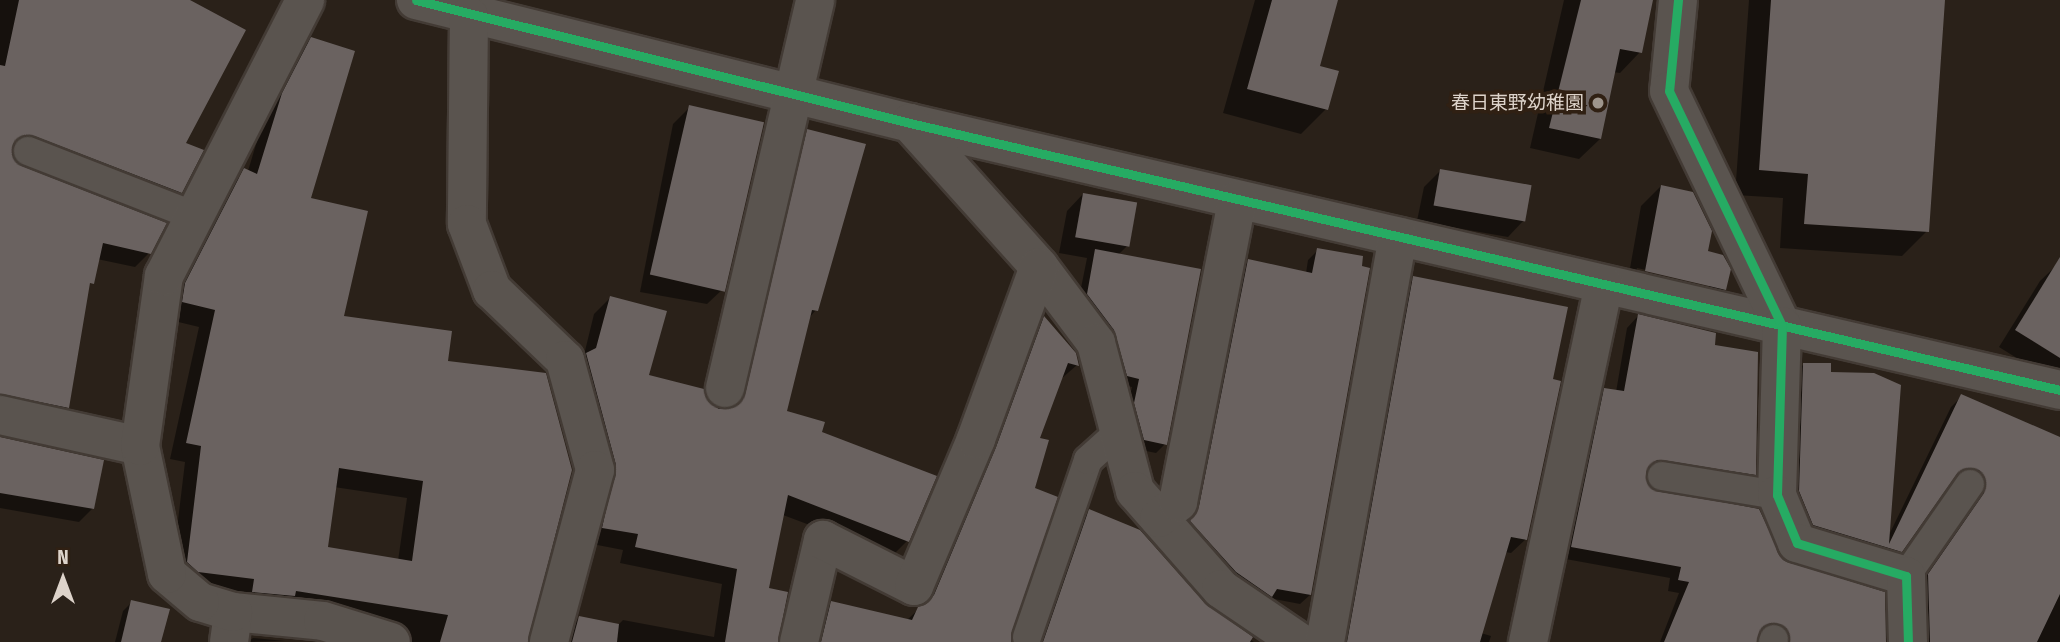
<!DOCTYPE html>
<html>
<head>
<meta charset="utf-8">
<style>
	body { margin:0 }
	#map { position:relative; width:2060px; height:642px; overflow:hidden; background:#2a2119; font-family:"Fira Sans Condensed","Noto Sans JP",sans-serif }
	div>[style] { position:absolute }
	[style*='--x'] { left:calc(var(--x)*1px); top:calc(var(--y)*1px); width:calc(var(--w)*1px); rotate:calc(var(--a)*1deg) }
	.shadow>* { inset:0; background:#0007 }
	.building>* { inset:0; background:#6a6260; transform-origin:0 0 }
	.roads { filter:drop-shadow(2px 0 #433b35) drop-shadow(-2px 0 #433b35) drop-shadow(0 2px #433b35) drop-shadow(0 -2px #433b35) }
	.service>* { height:28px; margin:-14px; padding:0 14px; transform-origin:14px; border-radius:14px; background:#5a544f }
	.minor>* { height:38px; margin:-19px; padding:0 19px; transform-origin:19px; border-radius:19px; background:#5a544f }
	.cycleway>* { height:9px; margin:-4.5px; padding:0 4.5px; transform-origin:4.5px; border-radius:4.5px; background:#26ab63 }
	.dots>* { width:19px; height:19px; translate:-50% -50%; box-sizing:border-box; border:4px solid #302013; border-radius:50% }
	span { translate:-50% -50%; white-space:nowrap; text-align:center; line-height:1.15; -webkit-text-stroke:7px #302013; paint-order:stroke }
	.poi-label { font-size:19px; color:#ddd3ca }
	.right { translate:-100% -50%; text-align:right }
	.north { position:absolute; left:28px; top:544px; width:70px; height:70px; -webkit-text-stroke:5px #302013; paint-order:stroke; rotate:0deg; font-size:19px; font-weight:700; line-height:28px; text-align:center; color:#ddd3ca }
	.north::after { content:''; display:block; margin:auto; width:24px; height:32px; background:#ddd3ca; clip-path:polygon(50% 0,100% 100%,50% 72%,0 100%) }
</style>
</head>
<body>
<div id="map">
	<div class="shadow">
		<i style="clip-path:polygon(0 0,186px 0,180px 192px,166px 207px,11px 149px,21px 168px,149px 253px,135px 267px,97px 259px,88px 288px,67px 407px,52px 422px,0 410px)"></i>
		<i style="clip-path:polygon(1255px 0,1336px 0,1318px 67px,1326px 109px,1301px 134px,1223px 113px)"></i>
		<i style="clip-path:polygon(1564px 0,1651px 0,1640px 52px,1620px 73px,1613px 72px,1600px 139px,1579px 159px,1530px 148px)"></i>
		<i style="clip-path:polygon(1749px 0,1943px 0,1927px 231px,1902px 256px,1780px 248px,1783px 198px,1735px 195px)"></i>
		<i style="clip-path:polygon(evenodd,311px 39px,308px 200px,342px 317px,446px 363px,528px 642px,386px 642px,171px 579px,185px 462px,170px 459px,199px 327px,166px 319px,169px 301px,227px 187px,248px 171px,266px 111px,294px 56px,311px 39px,334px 487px,407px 498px,398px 561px,326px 549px,334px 487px)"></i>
		<i style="clip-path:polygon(690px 107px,724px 288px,707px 304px,640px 292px,673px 124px)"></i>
		<i style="clip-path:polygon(808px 131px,816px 310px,808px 319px,785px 413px,820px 433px,907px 541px,892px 556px,783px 515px,767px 589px,777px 642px,560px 642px,579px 618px,618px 625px,623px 620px,714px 637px,722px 584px,620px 563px,623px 550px,587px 543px,583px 359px,594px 314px,610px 298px,647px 377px,709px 406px,731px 410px,792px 147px)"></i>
		<i style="clip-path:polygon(1441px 170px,1524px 220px,1508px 237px,1417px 221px,1424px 187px)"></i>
		<i style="clip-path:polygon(evenodd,1661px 186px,1706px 253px,1724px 289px,1704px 309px,1626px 291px,1641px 206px,1661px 186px,1637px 268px,1709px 284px,1709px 288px,1636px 271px,1637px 268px)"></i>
		<i style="clip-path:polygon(1083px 194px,1127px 246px,1118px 255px,1165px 444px,1156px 453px,1136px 449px,1126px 413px,1132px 387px,1119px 385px,1078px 303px,1087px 258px,1059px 253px,1067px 211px)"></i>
		<i style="clip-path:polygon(1318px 250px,1360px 267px,1310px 595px,1300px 604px,1243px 593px,1182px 531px,1190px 517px,1239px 270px,1248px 261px,1306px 273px,1308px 260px)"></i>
		<i style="clip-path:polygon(2060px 262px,2060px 385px,1999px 347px,2040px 281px)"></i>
		<i style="clip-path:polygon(1414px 278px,1551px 381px,1526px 539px,1511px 553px,1505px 552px,1481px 633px,1491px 636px,1489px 642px,1336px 642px,1399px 292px)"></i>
		<i style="clip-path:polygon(1638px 316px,1713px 347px,1754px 474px,1743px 485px,1643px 471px,1650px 490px,1782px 561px,1884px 642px,1777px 642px,1759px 633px,1756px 642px,1660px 642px,1679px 593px,1668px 591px,1670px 578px,1560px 558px,1594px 401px,1605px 390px,1616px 392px,1627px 328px)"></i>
		<i style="clip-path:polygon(1044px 318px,1077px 365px,1061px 379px,1038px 439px,1011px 642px,811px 642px,817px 618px,832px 603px,907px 620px,922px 606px,982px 464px,1031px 332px)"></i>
		<i style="clip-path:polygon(1803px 365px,1829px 373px,1888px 537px,1951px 407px,1962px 396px,2060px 440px,2060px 642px,1917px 642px,1917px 587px,1973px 506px,1975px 489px,1960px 478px,1949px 483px,1890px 562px,1802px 536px,1788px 503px,1792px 376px)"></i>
		<i style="clip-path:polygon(0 439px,93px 508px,79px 522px,0 508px)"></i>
		<i style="clip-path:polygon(1089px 512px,1157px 583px,1254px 642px,1035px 642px,1075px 526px)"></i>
		<i style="clip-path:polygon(132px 602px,160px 642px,115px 642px,123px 611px)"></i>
		<i style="clip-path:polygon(253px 638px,285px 641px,248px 642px)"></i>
	</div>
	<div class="building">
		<i style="clip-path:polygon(19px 0,190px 0,246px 30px,186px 143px,204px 150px,182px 193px,34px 136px,25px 135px,13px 144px,12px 154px,22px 166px,167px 223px,151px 254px,103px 243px,94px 284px,90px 283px,69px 408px,0 394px,0 65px,5px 66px)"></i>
		<i style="clip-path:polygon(1272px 0,1338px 0,1320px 66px,1339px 71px,1328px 110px,1247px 89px)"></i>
		<i style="clip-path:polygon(1581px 0,1653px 0,1642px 53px,1620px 49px,1601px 139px,1549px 128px)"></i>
		<i style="clip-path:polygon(1771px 0,1945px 0,1929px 232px,1804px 224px,1808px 174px,1759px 170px)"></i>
		<i style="clip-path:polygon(evenodd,311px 37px,355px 51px,311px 198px,368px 211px,344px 316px,452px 331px,448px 361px,546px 373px,572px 470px,528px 642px,440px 642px,448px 615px,296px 591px,295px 596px,252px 592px,254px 579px,198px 572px,187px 562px,201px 446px,186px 443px,215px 310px,182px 302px,185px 283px,244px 168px,257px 174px,282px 93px,311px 37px,339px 468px,423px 481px,412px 561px,328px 547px,339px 468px)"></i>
		<i style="left:689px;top:105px;width:77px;height:174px;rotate:13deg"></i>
		<i style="clip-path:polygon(807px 129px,866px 144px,818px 311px,812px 310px,787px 411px,825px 422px,822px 432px,937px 476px,909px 542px,788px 495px,769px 588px,788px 592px,778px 642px,725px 642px,737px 569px,635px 547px,638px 534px,602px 528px,616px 465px,586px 353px,596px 348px,610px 296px,667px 311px,649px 375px,704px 389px,710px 403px,719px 409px,740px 403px)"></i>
		<i style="left:1440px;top:169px;width:93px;height:37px;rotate:10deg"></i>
		<i style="clip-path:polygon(1661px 185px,1693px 192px,1712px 231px,1708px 251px,1723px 255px,1731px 269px,1726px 290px,1645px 271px)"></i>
		<i style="left:1083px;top:193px;width:55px;height:45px;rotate:10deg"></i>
		<i style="clip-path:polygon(1317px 248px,1363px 256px,1362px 266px,1370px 268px,1311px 595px,1277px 589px,1272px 597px,1236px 572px,1190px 521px,1199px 506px,1248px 259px,1312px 273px)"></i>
		<i style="clip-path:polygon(1095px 249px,1201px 269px,1167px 445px,1144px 440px,1134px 403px,1139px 379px,1127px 376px,1114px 330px,1087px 294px)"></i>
		<i style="clip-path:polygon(2060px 257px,2060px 358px,2015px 330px)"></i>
		<i style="clip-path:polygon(1413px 276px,1568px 307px,1553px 379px,1561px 381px,1527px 540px,1511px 537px,1480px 642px,1347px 642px)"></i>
		<i style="clip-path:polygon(1638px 314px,1716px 333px,1715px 345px,1758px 352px,1756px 475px,1657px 460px,1646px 473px,1651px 488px,1759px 509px,1783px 560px,1885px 592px,1886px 642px,1790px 642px,1786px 628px,1771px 623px,1763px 627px,1757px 642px,1664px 642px,1689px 582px,1678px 580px,1681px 567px,1571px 547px,1604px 388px,1624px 391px)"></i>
		<i style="clip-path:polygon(1044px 316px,1076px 353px,1079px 366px,1068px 363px,1040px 438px,1049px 440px,1035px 488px,1058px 497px,1011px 642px,821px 642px,831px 601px,912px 620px,918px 607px,934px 595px,996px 447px)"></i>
		<i style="clip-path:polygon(1803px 363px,1831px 363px,1831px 372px,1874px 373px,1901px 385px,1889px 544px,1961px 394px,2060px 437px,2060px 594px,2037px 642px,1930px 642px,1928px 574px,1984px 493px,1985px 478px,1979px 470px,1964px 469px,1957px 474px,1902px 552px,1813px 525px,1799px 491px)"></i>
		<i style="clip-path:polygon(0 437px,104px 460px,94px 509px,0 493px)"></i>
		<i style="clip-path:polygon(1089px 509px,1140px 530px,1205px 603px,1253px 637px,1250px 642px,1043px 642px)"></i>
		<i style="clip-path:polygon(131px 600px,170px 609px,161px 642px,121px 642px)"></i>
		<i style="clip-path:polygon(579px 616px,619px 624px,617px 642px,572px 642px)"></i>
	</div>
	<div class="roads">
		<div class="service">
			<i style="--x:28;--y:151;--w:179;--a:21.3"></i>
			<i style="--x:1662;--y:476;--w:117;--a:9.4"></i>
			<i style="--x:1906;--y:576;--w:112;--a:-55.2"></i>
			<i style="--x:1027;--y:637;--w:187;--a:-71"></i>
			<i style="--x:1088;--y:460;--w:42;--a:-42.1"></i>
			<i style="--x:1773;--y:642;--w:3;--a:-72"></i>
		</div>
		<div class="minor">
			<i style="--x:416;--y:0;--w:509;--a:13.98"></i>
			<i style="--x:910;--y:123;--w:1181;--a:13.07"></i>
			<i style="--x:458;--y:0;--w:19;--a:55"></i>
			<i style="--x:469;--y:16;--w:208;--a:90.6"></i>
			<i style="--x:467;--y:224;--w:71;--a:69.3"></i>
			<i style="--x:492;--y:290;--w:101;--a:43.8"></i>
			<i style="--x:565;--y:360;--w:114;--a:74.7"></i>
			<i style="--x:595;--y:470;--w:178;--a:105"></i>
			<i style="--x:1678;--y:0;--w:91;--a:95.6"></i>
			<i style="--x:1669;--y:91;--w:261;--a:64.3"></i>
			<i style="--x:1782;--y:326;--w:169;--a:91.7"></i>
			<i style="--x:1777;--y:495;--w:52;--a:67.4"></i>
			<i style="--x:1797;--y:543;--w:114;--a:16.8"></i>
			<i style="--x:1906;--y:576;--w:66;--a:88.3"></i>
			<i style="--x:910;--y:123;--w:193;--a:48.1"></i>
			<i style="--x:1039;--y:267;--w:95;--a:53.1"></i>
			<i style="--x:1096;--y:343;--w:153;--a:75.2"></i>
			<i style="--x:1135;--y:491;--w:130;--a:48.7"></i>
			<i style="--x:1221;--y:589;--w:94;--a:34.2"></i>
			<i style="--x:725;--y:388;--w:398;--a:-76.9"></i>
			<i style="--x:0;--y:415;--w:143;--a:12.5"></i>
			<i style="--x:1159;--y:518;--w:25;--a:-40"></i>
			<i style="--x:1178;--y:502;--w:308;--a:-78.9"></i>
			<i style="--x:233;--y:612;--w:90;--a:5.7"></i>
			<i style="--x:323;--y:621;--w:71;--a:17.2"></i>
			<i style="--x:229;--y:642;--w:30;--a:-82"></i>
			<i style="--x:233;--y:612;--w:34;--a:-163"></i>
			<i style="--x:200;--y:602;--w:43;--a:-139.7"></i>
			<i style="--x:167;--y:574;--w:131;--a:-101.9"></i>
			<i style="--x:140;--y:446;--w:172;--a:-82"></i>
			<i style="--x:164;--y:276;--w:310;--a:-62.9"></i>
			<i style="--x:799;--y:642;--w:105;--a:-76.8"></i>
			<i style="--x:823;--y:540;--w:102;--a:26.8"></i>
			<i style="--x:914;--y:586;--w:160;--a:-67.1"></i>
			<i style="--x:976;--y:439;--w:183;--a:-69.9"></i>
			<i style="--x:1325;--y:642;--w:412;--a:-79.8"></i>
			<i style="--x:1528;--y:642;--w:365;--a:-78"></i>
		</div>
	</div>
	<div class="cycleway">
		<i style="--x:416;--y:0;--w:509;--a:13.98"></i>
		<i style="--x:910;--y:123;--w:1181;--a:13.07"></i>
		<i style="--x:1678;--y:0;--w:91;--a:95.6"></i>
		<i style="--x:1669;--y:91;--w:261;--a:64.3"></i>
		<i style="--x:1782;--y:326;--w:169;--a:91.7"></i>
		<i style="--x:1777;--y:495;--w:52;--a:67.4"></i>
		<i style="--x:1797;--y:543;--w:114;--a:16.8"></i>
		<i style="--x:1906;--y:576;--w:66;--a:88.3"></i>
	</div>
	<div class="dots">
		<i style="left:1598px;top:103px;background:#9e958c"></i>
	</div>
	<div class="poi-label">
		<span class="right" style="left:1584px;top:103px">春日東野幼稚園</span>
	</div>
	<div class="north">N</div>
</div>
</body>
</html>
